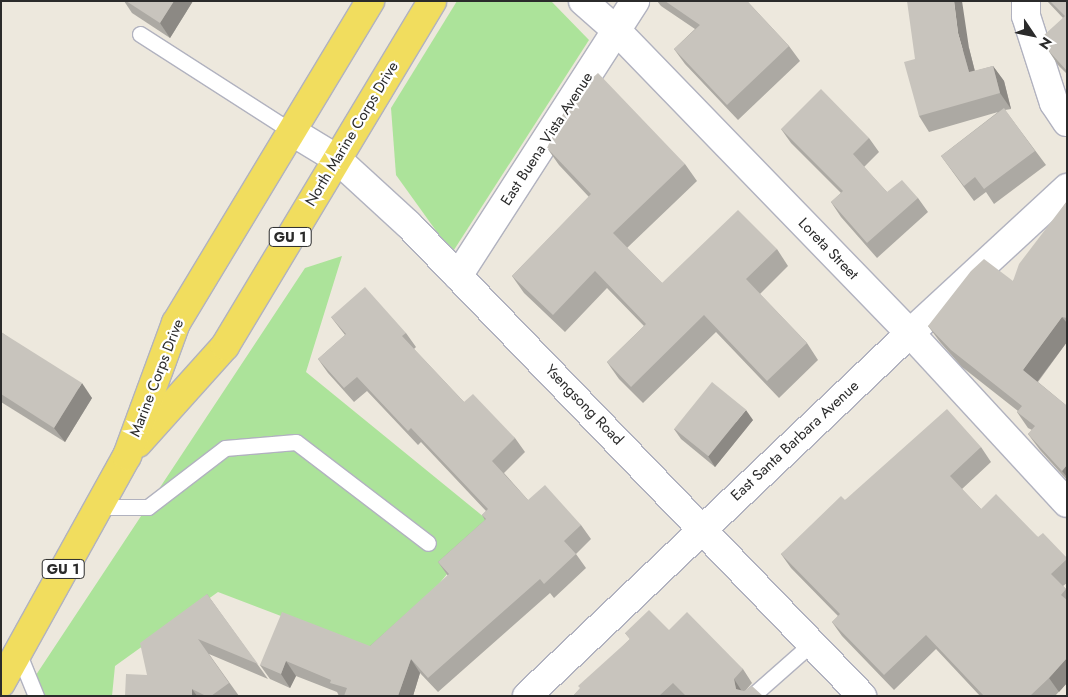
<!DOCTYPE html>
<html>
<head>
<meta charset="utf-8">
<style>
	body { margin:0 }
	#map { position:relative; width:1068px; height:697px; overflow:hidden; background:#ede8dd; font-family:Jost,sans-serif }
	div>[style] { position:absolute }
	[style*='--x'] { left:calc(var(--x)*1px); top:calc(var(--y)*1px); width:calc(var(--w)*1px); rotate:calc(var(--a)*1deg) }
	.green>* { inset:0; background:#ace39a }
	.roads { filter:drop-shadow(1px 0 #b1b2bf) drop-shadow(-1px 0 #b1b2bf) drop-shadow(0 1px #b1b2bf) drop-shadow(0 -1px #b1b2bf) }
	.lane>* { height:15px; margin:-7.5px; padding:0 7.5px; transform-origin:7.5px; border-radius:7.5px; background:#fff }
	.street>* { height:28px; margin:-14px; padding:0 14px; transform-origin:14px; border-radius:14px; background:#fff }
	.secondary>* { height:28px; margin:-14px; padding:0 14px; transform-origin:14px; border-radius:14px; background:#fff }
	.primary>* { height:28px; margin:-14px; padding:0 14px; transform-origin:14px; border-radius:14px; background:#f1dd5e }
	.wall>* { inset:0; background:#aca9a3 }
	.shaded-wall>* { inset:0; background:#8c8984 }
	.building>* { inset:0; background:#c8c4bd; transform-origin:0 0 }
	span { translate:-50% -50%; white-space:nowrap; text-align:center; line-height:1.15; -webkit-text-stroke:4.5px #fff; paint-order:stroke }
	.shield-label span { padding:1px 4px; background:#fff; border:1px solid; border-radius:4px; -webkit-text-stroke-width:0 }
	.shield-label { font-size:14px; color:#2b2b2b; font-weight:700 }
	.street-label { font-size:15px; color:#2b2b2b }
	.frame { position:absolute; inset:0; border:2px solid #2b2b2b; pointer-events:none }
	.north { position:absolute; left:1008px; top:10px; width:50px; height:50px; -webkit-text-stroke:4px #fff; paint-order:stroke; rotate:124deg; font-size:14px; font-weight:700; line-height:20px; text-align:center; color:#2b2b2b }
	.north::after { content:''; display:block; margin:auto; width:18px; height:22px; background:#2b2b2b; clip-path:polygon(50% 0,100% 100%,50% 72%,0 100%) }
</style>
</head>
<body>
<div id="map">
	<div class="green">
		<i style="clip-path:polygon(457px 1px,551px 1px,589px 40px,452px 253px,396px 175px,391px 108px)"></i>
		<i style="clip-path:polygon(342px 256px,306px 372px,490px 522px,381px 654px,218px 592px,115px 666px,112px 696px,25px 696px,34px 678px,305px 268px)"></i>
	</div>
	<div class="roads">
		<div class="lane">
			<i style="--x:140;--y:34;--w:179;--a:32.7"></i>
			<i style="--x:98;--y:507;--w:50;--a:0"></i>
			<i style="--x:148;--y:507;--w:97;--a:-37.5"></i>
			<i style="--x:225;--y:448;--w:71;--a:-4.8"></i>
			<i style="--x:296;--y:442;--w:166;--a:37.4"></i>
			<i style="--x:18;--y:652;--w:48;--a:67.8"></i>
			<i style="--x:752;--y:696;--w:80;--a:-41.5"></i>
		</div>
		<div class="street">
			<i style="--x:583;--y:1;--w:45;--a:41.4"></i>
			<i style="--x:617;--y:31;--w:421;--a:45.9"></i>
			<i style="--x:910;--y:333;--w:231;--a:47.3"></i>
			<i style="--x:1026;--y:1;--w:15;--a:90"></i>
			<i style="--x:1026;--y:16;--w:91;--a:72.2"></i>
			<i style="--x:1054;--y:103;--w:23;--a:56"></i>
			<i style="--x:458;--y:276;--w:327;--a:-57.2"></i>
			<i style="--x:527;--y:696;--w:528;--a:-43.46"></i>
			<i style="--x:910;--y:333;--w:214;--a:-42.7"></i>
		</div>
		<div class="secondary">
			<i style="--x:291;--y:131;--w:54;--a:31.3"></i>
			<i style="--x:337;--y:159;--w:96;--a:42.5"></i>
			<i style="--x:408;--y:224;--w:655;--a:46.11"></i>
		</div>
		<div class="primary">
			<i style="--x:138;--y:443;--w:130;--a:-48.1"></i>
			<i style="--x:225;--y:346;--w:402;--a:-59"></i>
			<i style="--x:1;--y:683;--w:260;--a:-61"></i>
			<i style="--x:127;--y:456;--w:142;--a:-69.8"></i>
			<i style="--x:176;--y:323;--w:376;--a:-58.9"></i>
		</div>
	</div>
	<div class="wall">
		<i style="clip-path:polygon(124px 1px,193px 1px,170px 38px,132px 13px)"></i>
		<i style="clip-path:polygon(657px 1px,747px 1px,789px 46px,800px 61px,738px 120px,685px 64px,674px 49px,695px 29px,661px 6px)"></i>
		<i style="clip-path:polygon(1047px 1px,1067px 1px,1067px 74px,1058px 65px,1048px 50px,1063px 18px)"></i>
		<i style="clip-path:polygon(969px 48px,975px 71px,993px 66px,1004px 81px,1011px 109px,1005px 110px,1046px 165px,994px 204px,986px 192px,974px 201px,941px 156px,998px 112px,929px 132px,919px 116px,915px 59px)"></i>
		<i style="clip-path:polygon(781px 129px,869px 138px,879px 152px,864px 167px,887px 192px,918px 198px,928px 212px,877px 258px,841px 217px,831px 202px,841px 193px,791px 143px)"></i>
		<i style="clip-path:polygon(547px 148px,685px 164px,697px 181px,627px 248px,662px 283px,777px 249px,788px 266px,760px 294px,807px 343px,818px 360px,779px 398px,716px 332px,643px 403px,619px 379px,607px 362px,644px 326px,607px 288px,565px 332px,524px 293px,512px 276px,589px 197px,559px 165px)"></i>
		<i style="clip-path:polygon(1067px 201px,1067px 342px,1038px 382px,1067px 406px,1067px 480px,1040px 450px,1028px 434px,1032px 430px,1028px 428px,1017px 412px,1018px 411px,962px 367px,940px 342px,928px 326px,1013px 281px)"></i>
		<i style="clip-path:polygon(331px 317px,406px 333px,416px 347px,414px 349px,464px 402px,515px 438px,525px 452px,504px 473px,528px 500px,581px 525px,591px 539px,576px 554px,586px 568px,554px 598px,550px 593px,438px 692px,420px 673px,413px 696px,339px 696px,337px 692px,296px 676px,290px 688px,270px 679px,260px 665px,370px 646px,448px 576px,438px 562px,485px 520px,482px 515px,486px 511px,421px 442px,418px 445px,367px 391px,354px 402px,328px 373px,318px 359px,345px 335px)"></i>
		<i style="clip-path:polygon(1px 332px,92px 398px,65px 442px,1px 402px)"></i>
		<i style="clip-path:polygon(753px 420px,715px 467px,681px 439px,674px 429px)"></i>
		<i style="clip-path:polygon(981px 447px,991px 462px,962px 489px,981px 509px,1038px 537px,1067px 558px,1067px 583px,1063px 586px,1067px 590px,1067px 683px,1055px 696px,980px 696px,936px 649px,894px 690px,842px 636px,832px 622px,838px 616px,791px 568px,781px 554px,845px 500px)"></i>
		<i style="clip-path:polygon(207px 594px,268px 679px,209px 654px,239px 696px,125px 696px,147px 675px)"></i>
		<i style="clip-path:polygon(669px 630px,743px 669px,752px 683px,746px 690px,763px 696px,573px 696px,630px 639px,625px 633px)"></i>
	</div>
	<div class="shaded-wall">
		<i style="clip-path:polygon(174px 1px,193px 1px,170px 38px,160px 23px)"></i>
		<i style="clip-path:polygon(954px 1px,962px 1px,969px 48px,979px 88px,969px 72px,958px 33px)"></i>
		<i style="clip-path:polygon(993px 66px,1004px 81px,1011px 109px,1000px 93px)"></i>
		<i style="clip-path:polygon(1062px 317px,1067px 323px,1067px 342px,1034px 386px,1023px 370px)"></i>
		<i style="clip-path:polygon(82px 383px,92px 398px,65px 442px,54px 428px)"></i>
		<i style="clip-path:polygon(746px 410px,753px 420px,715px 467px,708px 456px)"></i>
		<i style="clip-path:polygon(1067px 465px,1067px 477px,1062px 471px)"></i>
		<i style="clip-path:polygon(1067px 658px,1067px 683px,1059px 692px,1049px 678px)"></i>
		<i style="clip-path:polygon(411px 659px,420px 673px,413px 696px,398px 696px)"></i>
		<i style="clip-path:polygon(286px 661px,296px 676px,290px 688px,281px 674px)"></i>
		<i style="clip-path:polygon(734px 679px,743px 693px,736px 689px)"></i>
		<i style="clip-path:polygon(192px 689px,197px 696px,192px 696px)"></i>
	</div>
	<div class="building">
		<i style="clip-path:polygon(126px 1px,174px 1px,160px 23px)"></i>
		<i style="clip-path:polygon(665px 1px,747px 1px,789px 46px,727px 105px,674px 49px,700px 25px)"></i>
		<i style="clip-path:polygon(907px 1px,954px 1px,958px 33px,969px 72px,993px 66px,1000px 93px,919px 116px,904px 62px,915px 59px)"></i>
		<i style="clip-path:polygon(1050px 1px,1067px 1px,1067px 71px,1048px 50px,1043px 36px,1065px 16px)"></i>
		<i style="clip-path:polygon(598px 73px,685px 164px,613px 233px,662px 283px,738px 210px,777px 249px,746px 279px,807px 343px,767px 381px,704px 315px,631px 387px,607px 362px,646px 324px,595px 271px,553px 315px,512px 276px,591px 194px,547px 148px,571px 97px)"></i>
		<i style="clip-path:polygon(821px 89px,869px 138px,853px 154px,887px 192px,902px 180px,918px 198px,867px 243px,831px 202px,843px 191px,781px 129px)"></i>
		<i style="clip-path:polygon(1004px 108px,1035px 151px,984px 189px,975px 177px,964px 186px,941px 156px)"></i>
		<i style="clip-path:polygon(1067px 201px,1067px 318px,1062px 317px,1023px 370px,1067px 406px,1067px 465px,1062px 471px,1028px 434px,1035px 426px,1017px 412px,1022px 406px,951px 350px,928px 326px,971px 271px,984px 259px,1013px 281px,1019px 264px)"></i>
		<i style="clip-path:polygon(365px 287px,406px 333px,402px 336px,464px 402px,473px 394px,515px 438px,492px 461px,528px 500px,545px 485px,581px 525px,564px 541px,576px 554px,544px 584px,540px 579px,428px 678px,411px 659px,398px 696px,344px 696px,347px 688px,330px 683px,331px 680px,286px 661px,281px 674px,260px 665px,282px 612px,370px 646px,449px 574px,438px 562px,486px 519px,482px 515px,488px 509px,411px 428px,408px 431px,357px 377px,344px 388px,318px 359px,346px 334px,331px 317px)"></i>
		<i style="clip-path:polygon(1px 332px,82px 383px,54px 428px,1px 394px)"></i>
		<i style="left:712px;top:382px;width:44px;height:60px;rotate:39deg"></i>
		<i style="clip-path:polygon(947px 409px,981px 447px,950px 476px,981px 509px,996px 494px,1038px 537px,1043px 533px,1067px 558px,1067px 559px,1051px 574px,1066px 589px,1061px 595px,1067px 600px,1067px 658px,1049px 678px,1030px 696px,984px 696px,926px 635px,884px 675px,832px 622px,840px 614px,781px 554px,841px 496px,845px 500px)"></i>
		<i style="clip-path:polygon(207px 594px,258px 664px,198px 639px,229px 683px,211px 696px,206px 696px,192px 689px,192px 696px,125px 696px,126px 674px,147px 675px,140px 643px)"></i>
		<i style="clip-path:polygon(649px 610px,669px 630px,687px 612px,743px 669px,734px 679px,736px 689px,744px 691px,752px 686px,763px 696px,686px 696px,673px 683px,659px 696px,573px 696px,580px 688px,578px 686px,630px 639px,625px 633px)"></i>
	</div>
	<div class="shield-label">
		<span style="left:290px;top:237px">GU 1</span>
		<span style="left:63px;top:569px">GU 1</span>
	</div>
	<div class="street-label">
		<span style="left:352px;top:134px;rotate:-59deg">North Marine Corps Drive</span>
		<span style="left:547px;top:139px;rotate:-57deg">East Buena Vista Avenue</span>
		<span style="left:828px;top:249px;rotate:46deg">Loreta Street</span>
		<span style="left:157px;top:378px;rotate:-69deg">Marine Corps Drive</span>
		<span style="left:584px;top:405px;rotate:46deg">Ysengsong Road</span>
		<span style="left:795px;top:441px;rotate:-43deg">East Santa Barbara Avenue</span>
	</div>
	<div class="frame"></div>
	<div class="north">N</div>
</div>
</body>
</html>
